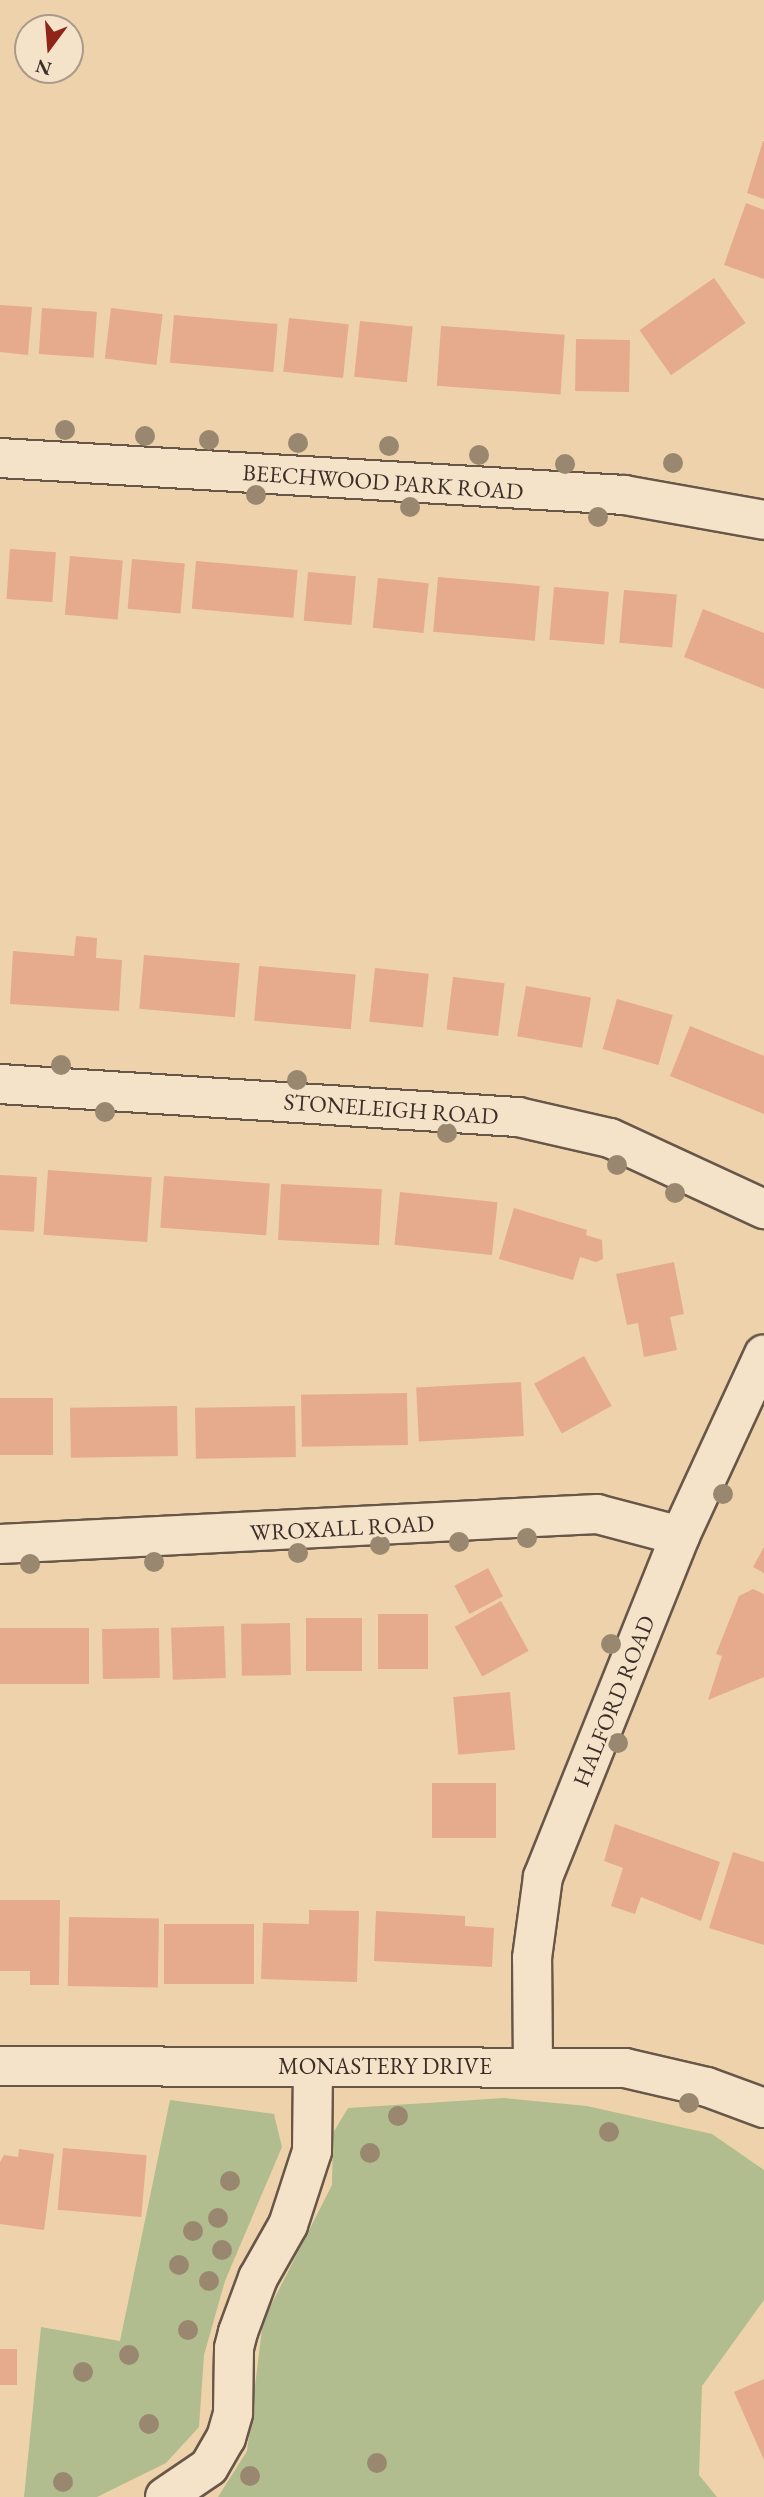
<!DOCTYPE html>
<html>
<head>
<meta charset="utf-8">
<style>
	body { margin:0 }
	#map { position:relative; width:764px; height:2497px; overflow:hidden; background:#eed2ac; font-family:"EB Garamond",serif }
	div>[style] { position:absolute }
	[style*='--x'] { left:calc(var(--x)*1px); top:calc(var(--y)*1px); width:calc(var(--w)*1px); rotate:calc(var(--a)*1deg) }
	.green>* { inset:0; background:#b2bd8f }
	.building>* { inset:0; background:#e6aa8c; transform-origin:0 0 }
	.roads { filter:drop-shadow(2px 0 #685749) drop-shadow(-2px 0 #685749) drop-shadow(0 2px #685749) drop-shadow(0 -2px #685749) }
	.minor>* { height:38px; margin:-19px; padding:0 19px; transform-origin:19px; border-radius:19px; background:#f4e2c9 }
	.trees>* { width:20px; height:20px; margin:-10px; border-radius:50%; background:#99886f }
	span { translate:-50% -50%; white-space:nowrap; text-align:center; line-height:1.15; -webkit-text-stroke:6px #f4e2c9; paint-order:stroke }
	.street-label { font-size:23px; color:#3b2e28 }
	.north { position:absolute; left:14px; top:14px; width:70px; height:70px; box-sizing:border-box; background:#f4e2c9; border:2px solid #aa9a89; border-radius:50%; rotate:196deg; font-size:19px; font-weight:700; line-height:28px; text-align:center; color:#3b2e28 }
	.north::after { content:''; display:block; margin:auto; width:24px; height:32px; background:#8f2418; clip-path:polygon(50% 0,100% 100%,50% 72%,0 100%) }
</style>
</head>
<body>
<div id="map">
	<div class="green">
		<i style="clip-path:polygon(504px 2098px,587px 2106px,712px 2134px,764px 2170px,764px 2300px,702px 2386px,699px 2475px,717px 2497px,218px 2497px,247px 2451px,263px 2321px,332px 2185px,333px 2133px,348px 2108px)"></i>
		<i style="clip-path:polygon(170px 2100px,274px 2114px,282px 2147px,225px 2281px,204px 2355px,199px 2427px,166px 2463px,97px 2497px,24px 2497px,41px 2327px,120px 2341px)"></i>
	</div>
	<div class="building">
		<i style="clip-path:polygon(763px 141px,764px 141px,764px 199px,747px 193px)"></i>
		<i style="clip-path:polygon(746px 203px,764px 210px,764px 279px,724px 265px)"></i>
		<i style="left:714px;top:278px;width:55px;height:91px;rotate:55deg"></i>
		<i style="clip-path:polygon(0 305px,32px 307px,28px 355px,0 352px)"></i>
		<i style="left:42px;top:308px;width:55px;height:46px;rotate:4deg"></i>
		<i style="left:111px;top:308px;width:52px;height:51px;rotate:7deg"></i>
		<i style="left:174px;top:315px;width:104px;height:48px;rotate:5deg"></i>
		<i style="left:289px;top:318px;width:60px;height:54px;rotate:6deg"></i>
		<i style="left:360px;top:321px;width:53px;height:56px;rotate:6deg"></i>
		<i style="left:441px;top:326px;width:124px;height:60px;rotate:4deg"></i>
		<i style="left:576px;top:339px;width:54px;height:52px;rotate:1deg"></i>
		<i style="left:10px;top:549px;width:46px;height:50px;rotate:4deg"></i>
		<i style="left:70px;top:556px;width:53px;height:59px;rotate:5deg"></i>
		<i style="left:132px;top:559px;width:53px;height:50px;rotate:5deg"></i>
		<i style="left:196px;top:561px;width:102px;height:48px;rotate:5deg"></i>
		<i style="left:308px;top:572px;width:48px;height:49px;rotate:5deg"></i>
		<i style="left:438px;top:577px;width:102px;height:55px;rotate:5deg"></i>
		<i style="left:378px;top:578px;width:51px;height:50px;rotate:6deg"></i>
		<i style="left:554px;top:587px;width:55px;height:53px;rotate:5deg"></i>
		<i style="left:624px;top:590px;width:53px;height:53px;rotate:5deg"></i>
		<i style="clip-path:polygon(703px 609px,764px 633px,764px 689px,684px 657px)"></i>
		<i style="clip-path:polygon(76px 936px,97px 938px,96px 958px,122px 960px,119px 1011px,10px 1004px,13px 951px,74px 956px)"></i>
		<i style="left:144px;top:955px;width:96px;height:54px;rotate:5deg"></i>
		<i style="left:259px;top:966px;width:97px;height:55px;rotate:5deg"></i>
		<i style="left:375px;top:968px;width:54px;height:54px;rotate:6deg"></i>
		<i style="left:453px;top:977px;width:52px;height:53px;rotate:7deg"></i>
		<i style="left:526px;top:986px;width:66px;height:51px;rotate:10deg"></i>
		<i style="left:617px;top:999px;width:58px;height:52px;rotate:16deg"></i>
		<i style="clip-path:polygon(690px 1026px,764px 1056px,764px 1114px,670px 1076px)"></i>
		<i style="left:48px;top:1170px;width:104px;height:65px;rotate:4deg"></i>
		<i style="left:0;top:1175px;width:37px;height:55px;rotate:3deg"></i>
		<i style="left:164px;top:1176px;width:106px;height:52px;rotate:4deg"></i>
		<i style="left:281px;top:1184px;width:101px;height:56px;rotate:3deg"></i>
		<i style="left:400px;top:1192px;width:98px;height:53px;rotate:6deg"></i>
		<i style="clip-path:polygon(514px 1208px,587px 1230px,586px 1235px,602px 1240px,603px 1259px,596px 1262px,580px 1257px,573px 1280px,499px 1259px)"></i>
		<i style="clip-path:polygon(674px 1262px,684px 1314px,670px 1317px,677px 1350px,644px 1357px,638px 1323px,627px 1325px,616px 1274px)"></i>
		<i style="left:584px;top:1356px;width:57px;height:57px;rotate:61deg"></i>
		<i style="left:521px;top:1382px;width:54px;height:105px;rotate:87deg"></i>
		<i style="left:407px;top:1393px;width:52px;height:106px;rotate:89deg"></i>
		<i style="left:0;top:1398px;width:53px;height:57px"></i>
		<i style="left:177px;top:1406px;width:50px;height:107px;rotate:89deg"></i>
		<i style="left:295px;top:1406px;width:51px;height:100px;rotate:89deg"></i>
		<i style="clip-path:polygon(764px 1547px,764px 1573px,753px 1567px)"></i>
		<i style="left:488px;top:1568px;width:32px;height:38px;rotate:62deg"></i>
		<i style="clip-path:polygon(753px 1589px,764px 1594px,764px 1677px,708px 1700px,722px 1656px,716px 1654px,739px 1596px)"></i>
		<i style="left:501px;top:1601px;width:57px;height:53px;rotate:61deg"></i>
		<i style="left:378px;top:1614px;width:50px;height:55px"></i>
		<i style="left:362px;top:1618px;width:53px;height:56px;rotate:90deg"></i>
		<i style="left:290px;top:1623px;width:52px;height:49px;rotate:89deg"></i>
		<i style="left:224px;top:1626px;width:52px;height:53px;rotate:88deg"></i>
		<i style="left:0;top:1628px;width:89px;height:56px"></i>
		<i style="left:159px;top:1628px;width:50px;height:57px;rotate:89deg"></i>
		<i style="left:510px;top:1692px;width:58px;height:57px;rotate:85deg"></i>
		<i style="left:432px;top:1783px;width:64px;height:55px"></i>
		<i style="clip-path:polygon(615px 1824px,720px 1862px,701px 1921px,641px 1897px,635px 1914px,611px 1906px,623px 1868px,604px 1861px)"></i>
		<i style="clip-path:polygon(733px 1852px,764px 1862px,764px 1945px,709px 1928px)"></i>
		<i style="clip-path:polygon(0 1900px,60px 1900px,59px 1985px,30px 1985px,30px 1971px,0 1971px)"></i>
		<i style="clip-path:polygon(309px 1910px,359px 1911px,357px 1982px,261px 1979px,263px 1923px,309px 1924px)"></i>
		<i style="clip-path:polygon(376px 1911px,465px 1916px,465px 1926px,494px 1928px,492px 1967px,374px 1961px)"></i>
		<i style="left:69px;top:1917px;width:90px;height:69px;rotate:1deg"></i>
		<i style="left:164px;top:1924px;width:90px;height:60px"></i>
		<i style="left:63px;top:2148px;width:84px;height:62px;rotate:5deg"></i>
		<i style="clip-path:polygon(19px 2149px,54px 2154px,44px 2230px,0 2224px,0 2162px,4px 2155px,18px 2157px)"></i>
		<i style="left:0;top:2349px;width:17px;height:36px"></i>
		<i style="clip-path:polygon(764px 2379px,764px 2460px,734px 2392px)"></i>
	</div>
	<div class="roads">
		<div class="minor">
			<i style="--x:0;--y:458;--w:625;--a:3.39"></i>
			<i style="--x:624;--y:495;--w:142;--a:10.1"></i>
			<i style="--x:0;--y:1084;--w:519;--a:3.65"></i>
			<i style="--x:518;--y:1117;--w:94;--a:12.9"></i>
			<i style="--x:610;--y:1138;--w:170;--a:24.8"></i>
			<i style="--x:0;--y:1544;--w:598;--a:-2.88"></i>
			<i style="--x:597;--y:1514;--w:86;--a:14.8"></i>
			<i style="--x:533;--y:2065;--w:107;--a:-90.5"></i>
			<i style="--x:532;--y:1958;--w:82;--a:-82.3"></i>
			<i style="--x:543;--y:1877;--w:367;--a:-68.1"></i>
			<i style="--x:680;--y:1536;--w:200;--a:-65.2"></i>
			<i style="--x:0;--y:2066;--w:625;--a:0.18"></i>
			<i style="--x:625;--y:2068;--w:84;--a:13"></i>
			<i style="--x:707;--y:2087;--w:61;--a:20.2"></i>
			<i style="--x:165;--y:2497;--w:53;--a:-34.3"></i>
			<i style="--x:209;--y:2467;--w:34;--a:-60"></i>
			<i style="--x:226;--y:2438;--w:26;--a:-74"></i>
			<i style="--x:233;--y:2413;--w:65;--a:-89.1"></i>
			<i style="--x:234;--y:2348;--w:16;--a:-76"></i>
			<i style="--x:238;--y:2332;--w:58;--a:-69.7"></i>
			<i style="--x:258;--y:2278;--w:61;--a:-60.5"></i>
			<i style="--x:288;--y:2225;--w:78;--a:-72"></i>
			<i style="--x:312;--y:2151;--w:84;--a:-89.3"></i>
		</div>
	</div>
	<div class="trees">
		<i style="left:65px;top:430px"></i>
		<i style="left:145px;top:436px"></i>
		<i style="left:209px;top:440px"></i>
		<i style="left:298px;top:443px"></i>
		<i style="left:389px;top:446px"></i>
		<i style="left:479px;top:455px"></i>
		<i style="left:673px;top:463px"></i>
		<i style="left:565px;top:464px"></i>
		<i style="left:256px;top:495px"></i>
		<i style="left:410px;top:507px"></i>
		<i style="left:598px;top:517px"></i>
		<i style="left:61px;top:1065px"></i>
		<i style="left:297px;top:1080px"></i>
		<i style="left:105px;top:1112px"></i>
		<i style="left:447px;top:1133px"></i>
		<i style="left:617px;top:1165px"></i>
		<i style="left:675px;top:1193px"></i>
		<i style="left:723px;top:1494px"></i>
		<i style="left:527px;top:1538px"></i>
		<i style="left:459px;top:1542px"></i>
		<i style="left:380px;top:1545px"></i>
		<i style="left:298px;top:1553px"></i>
		<i style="left:154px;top:1562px"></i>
		<i style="left:30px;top:1564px"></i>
		<i style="left:611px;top:1644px"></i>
		<i style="left:618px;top:1743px"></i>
		<i style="left:689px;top:2103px"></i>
		<i style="left:398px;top:2116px"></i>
		<i style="left:609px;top:2132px"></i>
		<i style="left:370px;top:2153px"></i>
		<i style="left:230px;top:2181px"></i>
		<i style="left:218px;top:2218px"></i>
		<i style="left:193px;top:2231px"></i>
		<i style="left:222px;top:2250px"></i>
		<i style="left:179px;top:2265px"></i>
		<i style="left:209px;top:2281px"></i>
		<i style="left:188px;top:2330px"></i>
		<i style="left:129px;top:2355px"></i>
		<i style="left:83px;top:2372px"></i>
		<i style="left:149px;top:2424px"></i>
		<i style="left:377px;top:2463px"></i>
		<i style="left:250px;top:2476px"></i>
		<i style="left:63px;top:2482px"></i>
	</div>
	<div class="street-label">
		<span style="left:383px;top:482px;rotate:4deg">BEECHWOOD PARK ROAD</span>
		<span style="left:391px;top:1109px;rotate:4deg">STONELEIGH ROAD</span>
		<span style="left:342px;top:1528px;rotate:-3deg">WROXALL ROAD</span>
		<span style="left:614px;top:1701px;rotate:-68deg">HALFORD ROAD</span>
		<span style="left:385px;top:2066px">MONASTERY DRIVE</span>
	</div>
	<div class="north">N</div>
</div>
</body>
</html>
